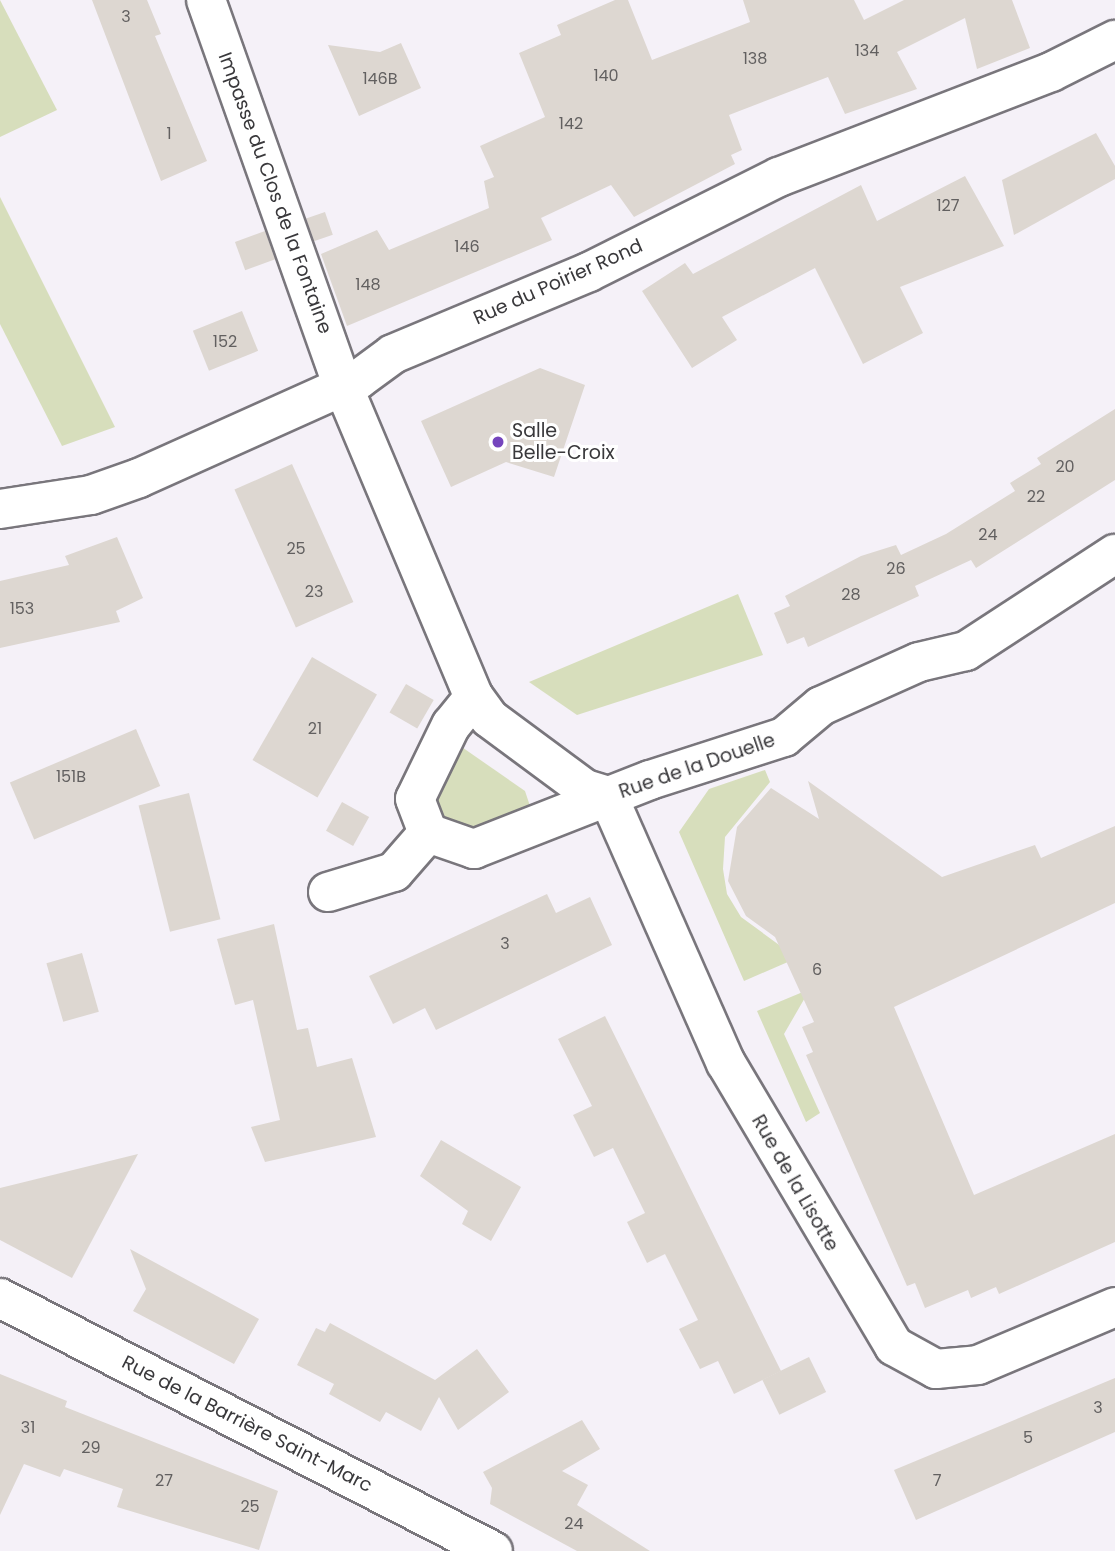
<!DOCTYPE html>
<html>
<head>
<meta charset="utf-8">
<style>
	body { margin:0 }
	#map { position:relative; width:1115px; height:1551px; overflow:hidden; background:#f5f1f8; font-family:Poppins,sans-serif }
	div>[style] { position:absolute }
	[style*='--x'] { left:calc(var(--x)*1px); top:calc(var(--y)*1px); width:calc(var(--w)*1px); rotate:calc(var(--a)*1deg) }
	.green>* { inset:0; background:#d7debc }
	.building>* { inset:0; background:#ddd7d1; transform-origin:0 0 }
	.roads { filter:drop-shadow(2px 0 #79767c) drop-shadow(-2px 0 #79767c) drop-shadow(0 2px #79767c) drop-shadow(0 -2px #79767c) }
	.street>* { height:38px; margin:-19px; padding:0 19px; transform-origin:19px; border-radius:19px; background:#fff }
	.secondary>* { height:38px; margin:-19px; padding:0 19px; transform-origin:19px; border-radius:19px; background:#fff }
	.dots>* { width:19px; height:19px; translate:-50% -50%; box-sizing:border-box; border:4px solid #fff; border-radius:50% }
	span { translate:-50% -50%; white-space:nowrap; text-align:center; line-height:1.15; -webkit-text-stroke:6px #fff; paint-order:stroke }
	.number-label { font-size:16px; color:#626060 }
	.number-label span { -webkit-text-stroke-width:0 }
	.street-label { font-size:19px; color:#39383b }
	.poi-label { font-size:19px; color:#39383b }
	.left { translate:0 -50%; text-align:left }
</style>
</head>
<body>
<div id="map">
	<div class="green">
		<i style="clip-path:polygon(0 0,57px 110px,0 137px)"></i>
		<i style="clip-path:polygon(0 197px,115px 427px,62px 446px,0 324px)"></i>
		<i style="clip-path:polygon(738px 594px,763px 655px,577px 715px,529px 682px)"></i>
		<i style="clip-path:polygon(456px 743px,525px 791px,533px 815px,476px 832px,445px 823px,433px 808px)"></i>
		<i style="clip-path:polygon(765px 770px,770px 782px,725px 837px,723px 869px,727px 894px,741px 917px,797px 958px,744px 981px,679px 832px,709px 789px)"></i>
		<i style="clip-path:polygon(810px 989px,784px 1034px,820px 1113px,806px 1122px,757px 1011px)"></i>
	</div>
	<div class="building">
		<i style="clip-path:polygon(92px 0,147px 0,161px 34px,155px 36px,207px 161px,161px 181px)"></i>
		<i style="clip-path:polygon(615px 0,628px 0,652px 60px,750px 22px,743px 0,854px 0,864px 20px,904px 0,1012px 0,1030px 48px,977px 69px,965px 18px,897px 52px,917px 89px,845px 114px,828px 77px,729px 115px,742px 150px,731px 155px,735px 164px,634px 217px,611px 185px,541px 218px,552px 240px,347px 326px,321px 254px,377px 230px,389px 250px,489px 208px,484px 181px,494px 177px,480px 146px,545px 117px,519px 53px,561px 35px,557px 25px)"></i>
		<i style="clip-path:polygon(401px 43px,421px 88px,359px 116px,328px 45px,380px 52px)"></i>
		<i style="clip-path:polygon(1096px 133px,1115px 166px,1115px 179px,1014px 235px,1002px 180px)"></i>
		<i style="clip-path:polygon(965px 176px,1004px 246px,900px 287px,923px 333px,863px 364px,815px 268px,722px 317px,737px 340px,692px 368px,642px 291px,685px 263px,693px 274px,861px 185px,877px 221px)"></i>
		<i style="left:325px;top:212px;width:24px;height:20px;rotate:71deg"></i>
		<i style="left:265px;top:231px;width:30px;height:32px;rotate:70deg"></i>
		<i style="left:242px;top:311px;width:43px;height:53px;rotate:68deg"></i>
		<i style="clip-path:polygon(540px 368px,585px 385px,554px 477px,506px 462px,451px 487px,421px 421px)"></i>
		<i style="clip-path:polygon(1115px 409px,1115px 480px,976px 568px,971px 560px,915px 586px,919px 596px,808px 647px,804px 637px,787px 644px,774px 613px,790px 606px,785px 596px,861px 556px,896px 545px,901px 555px,946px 534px,1015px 491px,1010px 483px,1041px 464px,1037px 458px)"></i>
		<i style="left:292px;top:464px;width:151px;height:63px;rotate:66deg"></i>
		<i style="clip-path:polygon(117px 537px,143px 598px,116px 611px,120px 622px,0 648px,0 581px,69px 565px,65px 556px)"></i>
		<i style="left:312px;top:657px;width:75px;height:119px;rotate:30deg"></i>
		<i style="left:406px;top:684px;width:32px;height:33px;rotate:30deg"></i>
		<i style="left:136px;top:729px;width:62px;height:137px;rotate:67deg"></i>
		<i style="clip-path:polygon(808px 781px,942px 877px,1035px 845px,1041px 858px,1115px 826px,1115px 903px,894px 1007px,974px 1195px,1115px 1134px,1115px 1242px,999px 1294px,996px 1287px,971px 1298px,968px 1290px,925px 1308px,915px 1283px,907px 1286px,806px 1055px,813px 1052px,802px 1027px,814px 1022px,775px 937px,746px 916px,728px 881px,737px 827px,771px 788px,819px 819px)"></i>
		<i style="left:189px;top:793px;width:130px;height:52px;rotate:76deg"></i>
		<i style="left:342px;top:802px;width:31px;height:33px;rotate:29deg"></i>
		<i style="clip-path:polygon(547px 894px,556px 913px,590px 897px,612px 945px,436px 1030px,425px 1008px,393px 1024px,369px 976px)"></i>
		<i style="clip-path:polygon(274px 924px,297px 1030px,308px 1028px,317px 1067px,352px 1058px,376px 1137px,265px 1162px,251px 1127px,280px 1120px,253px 1000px,235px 1005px,217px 939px)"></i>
		<i style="left:82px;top:953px;width:61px;height:37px;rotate:74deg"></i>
		<i style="clip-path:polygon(605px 1016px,781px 1371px,734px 1394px,718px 1361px,700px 1369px,679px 1329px,698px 1320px,665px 1254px,647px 1263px,627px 1222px,645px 1213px,613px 1148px,594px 1157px,573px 1115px,592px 1106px,558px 1039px)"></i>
		<i style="clip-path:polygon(441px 1140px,521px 1187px,491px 1241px,462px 1224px,468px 1211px,420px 1176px)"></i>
		<i style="clip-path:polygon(138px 1154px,72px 1278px,0 1240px,0 1188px)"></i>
		<i style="clip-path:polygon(130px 1249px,259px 1319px,234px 1364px,133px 1311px,146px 1289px)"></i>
		<i style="clip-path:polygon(330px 1323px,435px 1380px,477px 1349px,509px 1392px,458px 1430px,439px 1397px,421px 1431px,386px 1412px,380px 1422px,329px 1394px,334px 1384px,297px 1365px,316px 1328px,325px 1332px)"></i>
		<i style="left:809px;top:1357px;width:39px;height:52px;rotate:64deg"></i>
		<i style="clip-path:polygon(0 1374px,67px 1401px,65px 1407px,278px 1491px,259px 1550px,117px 1507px,123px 1489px,64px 1469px,60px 1477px,24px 1464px,0 1515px)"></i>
		<i style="clip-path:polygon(1115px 1378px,1115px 1432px,916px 1520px,894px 1470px)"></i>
		<i style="clip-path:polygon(582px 1420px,600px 1449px,562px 1471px,588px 1485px,577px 1505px,650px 1551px,577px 1551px,490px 1504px,492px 1488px,483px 1472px)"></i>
	</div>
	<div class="roads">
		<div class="street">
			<i style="--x:206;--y:0;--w:410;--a:70.5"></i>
			<i style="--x:343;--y:386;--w:337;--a:67.2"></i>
			<i style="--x:474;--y:697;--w:26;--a:54"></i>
			<i style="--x:489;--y:718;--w:119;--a:36.5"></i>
			<i style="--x:585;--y:789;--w:24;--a:17"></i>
			<i style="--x:0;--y:509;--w:92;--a:-8.7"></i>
			<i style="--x:91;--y:495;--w:51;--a:-19.5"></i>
			<i style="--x:139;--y:478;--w:241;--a:-24.2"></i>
			<i style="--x:359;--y:379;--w:42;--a:-36.3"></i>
			<i style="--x:393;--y:354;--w:212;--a:-22.7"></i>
			<i style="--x:589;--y:272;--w:212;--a:-26.6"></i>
			<i style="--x:779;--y:177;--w:292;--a:-21.1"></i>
			<i style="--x:1051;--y:72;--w:72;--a:-26.6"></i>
			<i style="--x:474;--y:697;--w:36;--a:129"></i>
			<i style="--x:451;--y:725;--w:82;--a:115.9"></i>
			<i style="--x:415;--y:799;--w:36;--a:69"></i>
			<i style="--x:428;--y:833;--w:49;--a:19.2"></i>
			<i style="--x:474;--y:849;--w:189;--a:-21.4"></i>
			<i style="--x:650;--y:780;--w:141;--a:-17.8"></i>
			<i style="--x:784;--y:737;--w:48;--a:-40"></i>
			<i style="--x:821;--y:706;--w:107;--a:-24.2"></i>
			<i style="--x:919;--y:662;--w:48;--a:-13.2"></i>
			<i style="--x:966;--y:651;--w:178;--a:-33.1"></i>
			<i style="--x:608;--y:796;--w:292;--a:66.2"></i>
			<i style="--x:726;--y:1063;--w:329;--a:59.3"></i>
			<i style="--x:894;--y:1346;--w:48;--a:28.7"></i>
			<i style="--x:936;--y:1369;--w:42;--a:-5.4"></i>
			<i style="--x:978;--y:1365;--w:149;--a:-22.9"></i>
			<i style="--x:328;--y:892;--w:69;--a:-16.9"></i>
			<i style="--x:394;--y:872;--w:52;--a:-48.9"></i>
		</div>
		<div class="secondary">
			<i style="--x:0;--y:1298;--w:554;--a:27.17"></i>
		</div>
	</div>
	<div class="dots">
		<i style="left:498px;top:442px;background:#7545bd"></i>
	</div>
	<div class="number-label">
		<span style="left:126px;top:17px">3</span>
		<span style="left:867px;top:51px">134</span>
		<span style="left:755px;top:59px">138</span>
		<span style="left:606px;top:76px">140</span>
		<span style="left:380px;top:79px">146B</span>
		<span style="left:571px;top:124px">142</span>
		<span style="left:169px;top:134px">1</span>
		<span style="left:948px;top:206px">127</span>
		<span style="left:467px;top:247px">146</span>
		<span style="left:368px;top:285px">148</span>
		<span style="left:225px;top:342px">152</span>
		<span style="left:1065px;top:467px">20</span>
		<span style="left:1036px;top:497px">22</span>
		<span style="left:988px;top:535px">24</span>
		<span style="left:296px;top:549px">25</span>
		<span style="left:896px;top:569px">26</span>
		<span style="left:314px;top:592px">23</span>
		<span style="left:851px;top:595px">28</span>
		<span style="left:22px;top:609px">153</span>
		<span style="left:315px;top:729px">21</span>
		<span style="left:71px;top:777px">151B</span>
		<span style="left:505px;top:944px">3</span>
		<span style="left:817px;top:970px">6</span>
		<span style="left:1098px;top:1408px">3</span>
		<span style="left:28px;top:1428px">31</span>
		<span style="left:1028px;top:1438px">5</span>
		<span style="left:91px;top:1448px">29</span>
		<span style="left:164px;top:1481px">27</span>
		<span style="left:937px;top:1481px">7</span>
		<span style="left:250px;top:1507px">25</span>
		<span style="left:574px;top:1524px">24</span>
	</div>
	<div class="street-label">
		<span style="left:275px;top:193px;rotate:70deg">Impasse du Clos de la Fontaine</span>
		<span style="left:558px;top:282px;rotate:-24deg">Rue du Poirier Rond</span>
		<span style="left:697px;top:766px;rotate:-19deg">Rue de la Douelle</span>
		<span style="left:795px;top:1183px;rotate:60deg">Rue de la Lisotte</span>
		<span style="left:247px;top:1424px;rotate:27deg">Rue de la Barrière Saint-Marc</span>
	</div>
	<div class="poi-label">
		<span class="left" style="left:512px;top:442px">Salle<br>Belle-Croix</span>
	</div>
</div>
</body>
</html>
